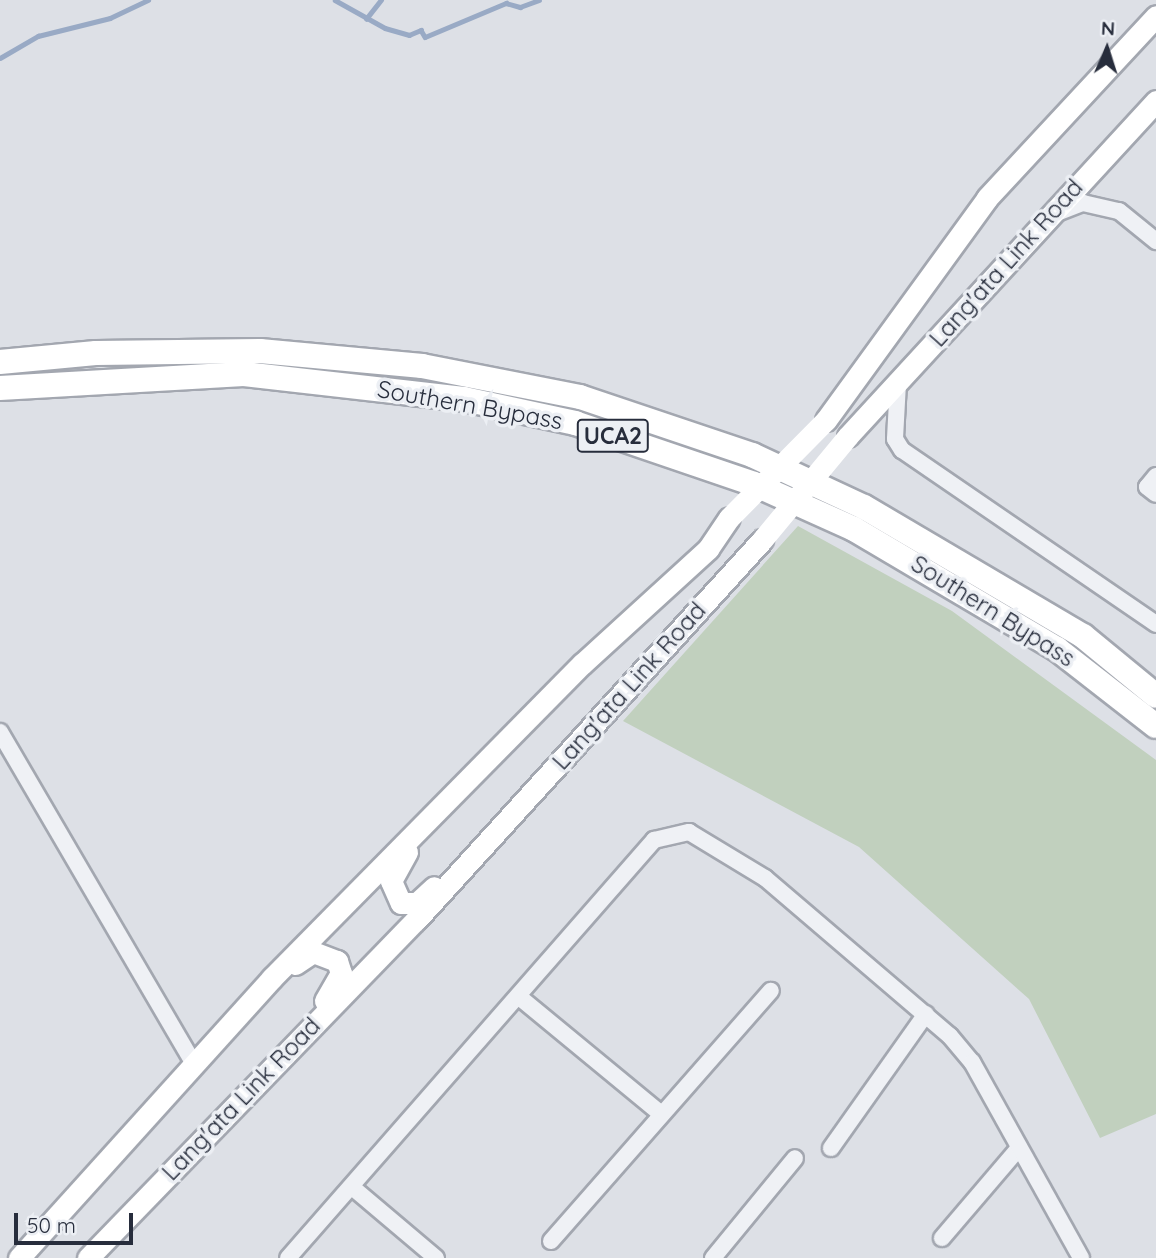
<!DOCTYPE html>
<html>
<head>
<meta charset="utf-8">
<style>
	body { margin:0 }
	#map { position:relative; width:1156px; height:1258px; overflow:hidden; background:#dde0e6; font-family:Quicksand,sans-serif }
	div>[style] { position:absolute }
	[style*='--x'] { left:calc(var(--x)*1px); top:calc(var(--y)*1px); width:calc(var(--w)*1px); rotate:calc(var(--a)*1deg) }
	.green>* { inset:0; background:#c1d0be }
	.stream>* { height:4.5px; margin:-2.25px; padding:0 2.25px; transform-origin:2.25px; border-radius:2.25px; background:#99aac5 }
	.roads { filter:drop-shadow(2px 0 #a3a7b0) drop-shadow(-2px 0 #a3a7b0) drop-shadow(0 2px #a3a7b0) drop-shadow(0 -2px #a3a7b0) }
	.minor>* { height:16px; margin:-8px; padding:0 8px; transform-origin:8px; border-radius:8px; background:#eff1f5 }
	.secondary>* { height:21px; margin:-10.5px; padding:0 10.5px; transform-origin:10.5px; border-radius:10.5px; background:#fff }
	.trunk>* { height:24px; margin:-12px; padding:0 12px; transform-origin:12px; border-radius:12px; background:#fff }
	.secondary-bridge>* { height:21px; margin:-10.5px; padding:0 10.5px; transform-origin:10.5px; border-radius:10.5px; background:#fff }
	span { translate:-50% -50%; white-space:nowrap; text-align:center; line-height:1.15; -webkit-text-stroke:7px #eceff4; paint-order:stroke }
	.shield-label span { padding:2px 5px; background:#eceff4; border:2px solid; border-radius:5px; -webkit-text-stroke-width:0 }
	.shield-label { font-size:23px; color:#272d3c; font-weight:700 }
	.street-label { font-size:24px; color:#272d3c }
	.north { position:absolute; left:1072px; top:14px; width:70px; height:70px; -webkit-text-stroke:5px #eceff4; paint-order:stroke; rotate:3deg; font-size:19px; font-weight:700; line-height:28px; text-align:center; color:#272d3c }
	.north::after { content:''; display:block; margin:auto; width:24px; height:32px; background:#272d3c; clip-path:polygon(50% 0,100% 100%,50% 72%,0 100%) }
	.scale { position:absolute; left:14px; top:1213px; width:119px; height:32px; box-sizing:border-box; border:4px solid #272d3c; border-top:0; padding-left:9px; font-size:21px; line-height:24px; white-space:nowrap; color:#272d3c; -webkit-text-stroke:5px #eceff4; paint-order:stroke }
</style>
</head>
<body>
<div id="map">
	<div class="green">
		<i style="clip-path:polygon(798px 526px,952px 611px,1156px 760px,1156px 1114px,1100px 1138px,1029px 999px,859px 847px,623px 721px)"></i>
	</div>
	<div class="stream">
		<i style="--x:335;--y:0;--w:57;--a:29.2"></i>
		<i style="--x:385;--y:28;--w:25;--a:16"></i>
		<i style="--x:409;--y:35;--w:13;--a:-23"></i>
		<i style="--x:421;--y:30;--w:8;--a:60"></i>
		<i style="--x:425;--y:37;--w:88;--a:-22.8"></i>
		<i style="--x:506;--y:3;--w:15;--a:16"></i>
		<i style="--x:520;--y:7;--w:20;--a:-20"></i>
		<i style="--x:366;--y:19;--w:24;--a:-52"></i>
		<i style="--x:0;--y:58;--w:44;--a:-30.1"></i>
		<i style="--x:38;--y:36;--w:74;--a:-14"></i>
		<i style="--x:110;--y:18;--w:42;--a:-25.3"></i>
	</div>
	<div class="roads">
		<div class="minor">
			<i style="--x:1054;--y:214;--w:31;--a:-21"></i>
			<i style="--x:1083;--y:203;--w:37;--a:13"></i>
			<i style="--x:1119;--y:211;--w:48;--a:39"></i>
			<i style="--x:898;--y:383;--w:56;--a:93.1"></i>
			<i style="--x:895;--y:439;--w:13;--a:58"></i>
			<i style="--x:902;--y:450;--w:308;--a:34.4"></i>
			<i style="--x:1156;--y:476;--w:14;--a:129"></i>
			<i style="--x:1147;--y:487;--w:11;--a:38"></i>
			<i style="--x:0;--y:732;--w:382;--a:59.7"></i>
			<i style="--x:518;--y:996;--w:184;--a:39.5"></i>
			<i style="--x:831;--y:1148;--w:164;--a:-54.7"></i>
			<i style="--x:352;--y:1187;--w:110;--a:40.2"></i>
			<i style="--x:942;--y:1238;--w:117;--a:-49.5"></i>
			<i style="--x:551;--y:1241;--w:333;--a:-48.7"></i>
			<i style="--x:288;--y:1258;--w:556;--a:-48.79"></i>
			<i style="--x:654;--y:840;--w:36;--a:-13"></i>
			<i style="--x:689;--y:832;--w:89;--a:31.2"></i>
			<i style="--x:765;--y:878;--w:243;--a:40.5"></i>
			<i style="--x:950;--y:1036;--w:34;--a:50"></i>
			<i style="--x:972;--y:1062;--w:224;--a:60.9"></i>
			<i style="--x:713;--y:1258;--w:129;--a:-50.6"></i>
		</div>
		<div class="secondary">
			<i style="--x:826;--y:420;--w:274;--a:-54"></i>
			<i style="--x:987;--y:198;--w:248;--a:-47.1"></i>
			<i style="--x:848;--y:436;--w:455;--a:-47.4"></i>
			<i style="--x:407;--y:852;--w:33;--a:119"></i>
			<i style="--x:391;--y:881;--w:24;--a:66"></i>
			<i style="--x:401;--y:903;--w:16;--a:0"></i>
			<i style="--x:417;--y:903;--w:23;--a:-43"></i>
			<i style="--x:295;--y:964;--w:22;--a:-34"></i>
			<i style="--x:313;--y:952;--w:26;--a:21"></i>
			<i style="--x:337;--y:961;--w:13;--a:72"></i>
			<i style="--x:341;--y:973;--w:32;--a:120"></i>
			<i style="--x:19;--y:1258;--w:377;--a:-47.9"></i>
			<i style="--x:272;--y:978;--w:441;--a:-45.4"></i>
			<i style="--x:582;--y:664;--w:171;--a:-42.4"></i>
			<i style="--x:708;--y:549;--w:37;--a:-56"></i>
			<i style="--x:88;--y:1258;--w:471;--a:-45.9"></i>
			<i style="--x:416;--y:920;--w:514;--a:-47.68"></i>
		</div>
		<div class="trunk">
			<i style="--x:0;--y:362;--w:96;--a:-5.4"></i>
			<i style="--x:96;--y:353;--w:164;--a:-0.7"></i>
			<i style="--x:260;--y:351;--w:163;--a:5.3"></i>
			<i style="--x:422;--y:366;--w:161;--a:11.1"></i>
			<i style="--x:580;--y:397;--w:182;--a:18.6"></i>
			<i style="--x:752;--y:455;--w:123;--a:24.9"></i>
			<i style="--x:864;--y:507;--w:254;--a:30.5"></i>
			<i style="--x:1083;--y:636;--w:94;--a:39.4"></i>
			<i style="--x:0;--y:388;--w:244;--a:-3.3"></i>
			<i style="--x:244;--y:374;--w:221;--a:6.5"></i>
			<i style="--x:464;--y:399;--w:114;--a:12.2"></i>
			<i style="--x:575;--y:423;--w:189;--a:18.8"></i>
			<i style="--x:754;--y:484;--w:110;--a:24.2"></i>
			<i style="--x:854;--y:529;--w:236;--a:30.6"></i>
			<i style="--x:1057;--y:649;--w:125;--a:37.9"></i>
		</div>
	</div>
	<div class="secondary-bridge">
		<i style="--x:729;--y:518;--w:138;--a:-45.3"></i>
		<i style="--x:762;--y:540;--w:135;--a:-50.4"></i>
	</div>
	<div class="shield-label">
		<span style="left:613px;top:436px">UCA2</span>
	</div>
	<div class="street-label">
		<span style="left:1006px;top:263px;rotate:-48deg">Lang'ata Link Road</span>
		<span style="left:470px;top:405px;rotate:10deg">Southern Bypass</span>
		<span style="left:993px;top:611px;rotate:32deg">Southern Bypass</span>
		<span style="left:629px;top:686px;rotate:-48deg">Lang'ata Link Road</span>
		<span style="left:241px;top:1099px;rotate:-46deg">Lang'ata Link Road</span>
	</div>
	<div class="north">N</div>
	<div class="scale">50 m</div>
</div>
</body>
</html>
